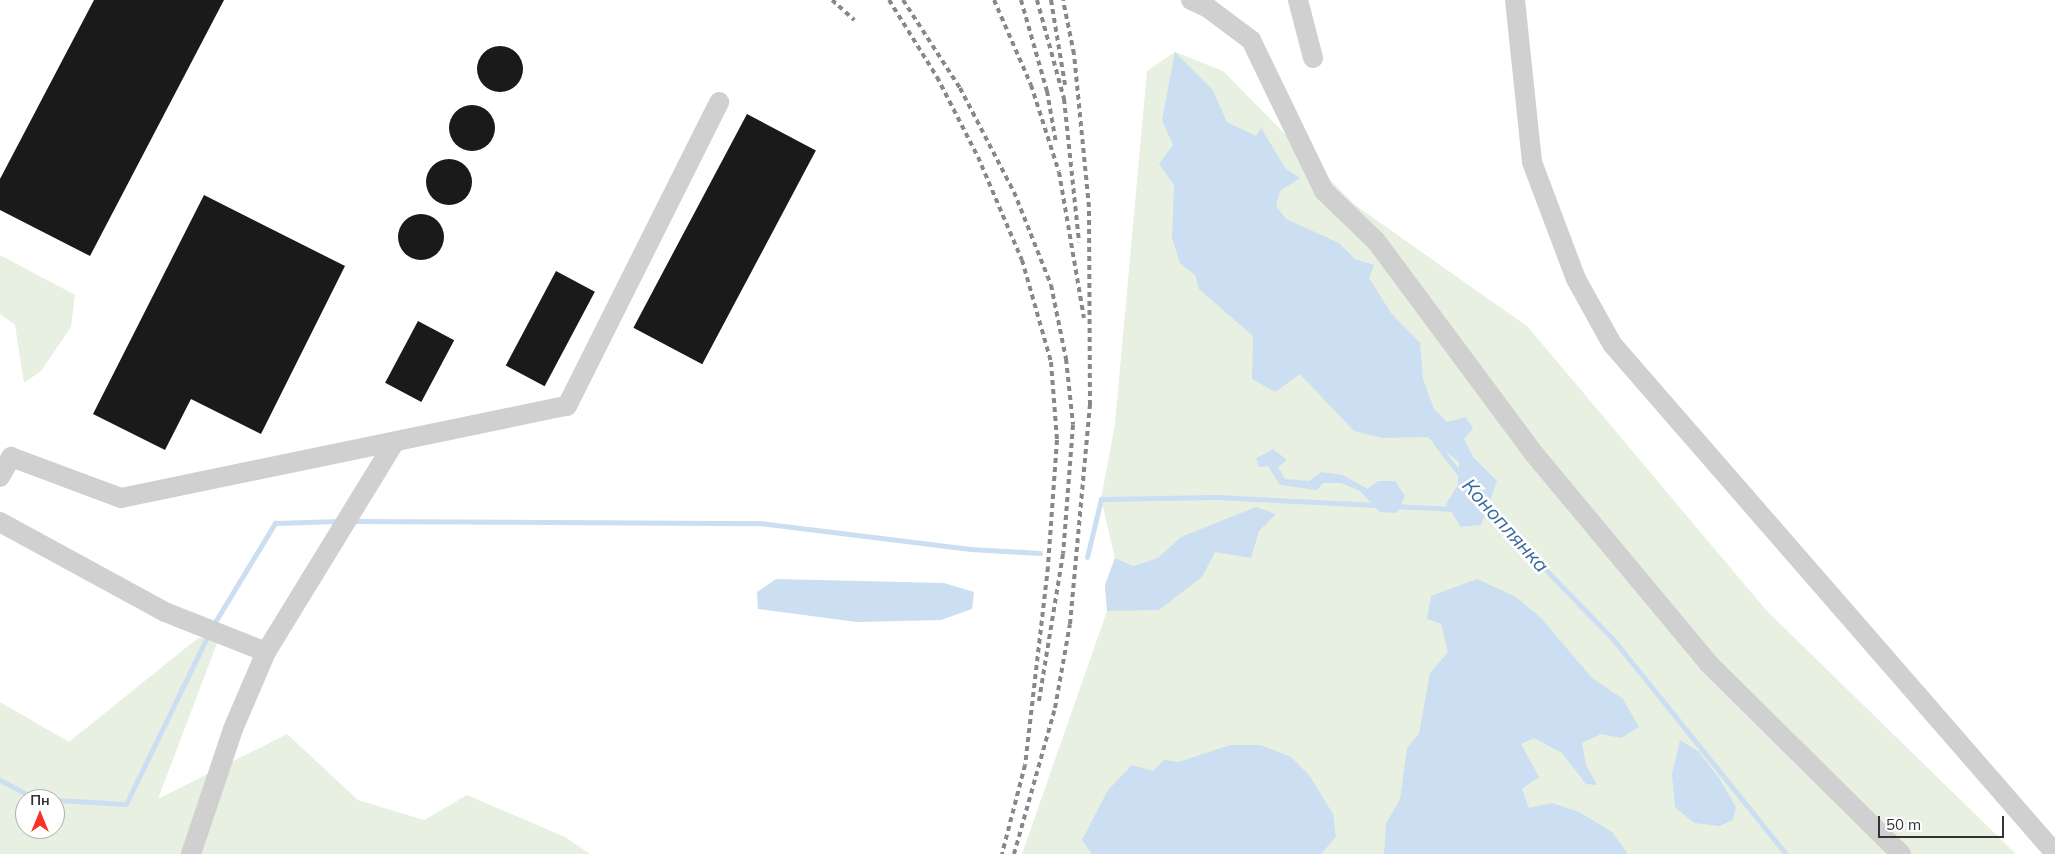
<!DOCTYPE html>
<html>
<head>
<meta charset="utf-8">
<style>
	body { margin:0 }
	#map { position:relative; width:2055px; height:854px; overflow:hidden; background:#fff; font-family:Mulish,sans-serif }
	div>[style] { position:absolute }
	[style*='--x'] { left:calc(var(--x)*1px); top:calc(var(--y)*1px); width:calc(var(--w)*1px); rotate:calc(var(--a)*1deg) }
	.green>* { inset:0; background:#e7f0e1 }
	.water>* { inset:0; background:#ccdef1 }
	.stream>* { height:5px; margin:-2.5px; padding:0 2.5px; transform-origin:2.5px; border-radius:2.5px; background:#ccdef1 }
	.building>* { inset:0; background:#1a1a1a; transform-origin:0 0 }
	.round { border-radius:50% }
	.minor>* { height:20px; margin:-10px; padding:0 10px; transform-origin:10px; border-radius:10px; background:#d0d0d0 }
	.rail>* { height:4px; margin-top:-2px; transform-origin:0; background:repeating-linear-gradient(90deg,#888 0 5px,transparent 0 9px) }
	span { translate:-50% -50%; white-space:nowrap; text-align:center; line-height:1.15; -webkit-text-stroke:5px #fff; paint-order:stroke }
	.water-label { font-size:20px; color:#376a9f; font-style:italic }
	.north { position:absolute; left:15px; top:789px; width:50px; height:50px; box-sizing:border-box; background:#fff; border:1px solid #adadad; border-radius:50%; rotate:0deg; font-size:14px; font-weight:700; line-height:20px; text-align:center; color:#333 }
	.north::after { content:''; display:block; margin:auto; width:18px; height:22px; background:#f63229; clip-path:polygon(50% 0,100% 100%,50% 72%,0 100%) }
	.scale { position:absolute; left:1878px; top:816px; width:126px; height:22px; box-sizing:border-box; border:2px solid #333; border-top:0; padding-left:6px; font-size:15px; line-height:18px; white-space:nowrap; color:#333; -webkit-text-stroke:4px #fff; paint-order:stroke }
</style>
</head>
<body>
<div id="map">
	<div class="green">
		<i style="clip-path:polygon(1175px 52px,1223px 71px,1355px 205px,1528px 327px,1766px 610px,2016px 854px,1022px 854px,1107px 611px,1105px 585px,1115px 558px,1101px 499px,1115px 424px,1147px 71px)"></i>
		<i style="clip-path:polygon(0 255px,75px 295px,71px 327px,41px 371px,24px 383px,15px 325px,0 314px)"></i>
		<i style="clip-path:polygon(evenodd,198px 638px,219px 638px,158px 799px,287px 734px,358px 800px,424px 820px,467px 795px,565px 837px,590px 854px,0 854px,0 702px,69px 742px,198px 638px,25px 799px,55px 799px,55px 829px,25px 829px,25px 799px)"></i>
	</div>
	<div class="water">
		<i style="clip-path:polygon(1175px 52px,1212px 89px,1227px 122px,1256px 136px,1261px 128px,1286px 169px,1300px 178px,1280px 191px,1276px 206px,1286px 219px,1339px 243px,1355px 259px,1374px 265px,1369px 278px,1391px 313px,1420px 343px,1423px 379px,1434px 409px,1447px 422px,1466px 417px,1473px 429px,1464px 439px,1473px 457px,1497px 481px,1481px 525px,1461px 527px,1446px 504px,1458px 485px,1459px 462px,1427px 437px,1382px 438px,1354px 431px,1300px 374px,1275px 392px,1252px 379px,1253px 336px,1199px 289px,1195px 275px,1180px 263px,1172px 238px,1174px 185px,1159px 164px,1173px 145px,1162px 120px)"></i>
		<i style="clip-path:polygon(1273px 449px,1287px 460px,1278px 467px,1285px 479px,1309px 481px,1321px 472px,1343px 475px,1368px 489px,1378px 481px,1395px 481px,1405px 496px,1397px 513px,1380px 512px,1360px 491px,1341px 483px,1323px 483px,1317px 490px,1280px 485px,1268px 466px,1259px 467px,1256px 458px)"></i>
		<i style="clip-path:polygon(1256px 507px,1276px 514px,1259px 531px,1251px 558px,1215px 552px,1202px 577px,1159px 610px,1107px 611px,1105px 585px,1115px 558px,1133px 566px,1158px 558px,1181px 537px)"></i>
		<i style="clip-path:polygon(776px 579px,944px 583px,974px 592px,972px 609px,941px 620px,857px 622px,758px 609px,757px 592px)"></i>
		<i style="clip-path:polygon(1477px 579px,1516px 597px,1540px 617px,1592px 678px,1623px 699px,1639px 727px,1621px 738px,1601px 734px,1582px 743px,1586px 765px,1597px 785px,1586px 784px,1562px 753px,1534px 738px,1521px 744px,1539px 777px,1522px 789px,1529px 808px,1552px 803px,1579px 812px,1612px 832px,1628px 854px,1384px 854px,1386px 824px,1400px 799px,1407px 748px,1419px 734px,1430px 673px,1448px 652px,1441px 624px,1427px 619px,1431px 596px)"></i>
		<i style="clip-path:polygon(1680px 740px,1699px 752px,1719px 778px,1736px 807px,1733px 820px,1720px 826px,1694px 823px,1675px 807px,1672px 774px)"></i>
		<i style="clip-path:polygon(1230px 745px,1260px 745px,1291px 757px,1309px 775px,1333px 814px,1336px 837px,1321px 854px,1092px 854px,1082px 840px,1108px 790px,1132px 765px,1153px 771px,1164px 760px,1179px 762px)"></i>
	</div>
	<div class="stream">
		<i style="--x:1435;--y:442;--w:44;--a:52.4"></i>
		<i style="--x:1482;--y:504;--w:188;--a:45.9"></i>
		<i style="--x:1613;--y:639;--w:276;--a:51.2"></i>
		<i style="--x:1393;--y:506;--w:62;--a:2.8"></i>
		<i style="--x:353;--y:521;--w:406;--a:0.3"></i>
		<i style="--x:759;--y:523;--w:213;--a:7"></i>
		<i style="--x:970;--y:549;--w:70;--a:3.3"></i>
		<i style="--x:1087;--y:557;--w:60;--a:-76.4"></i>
		<i style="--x:1101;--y:499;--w:116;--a:-1"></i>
		<i style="--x:1217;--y:497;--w:160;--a:2.9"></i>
		<i style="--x:212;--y:627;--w:122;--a:-58.8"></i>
		<i style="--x:275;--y:523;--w:64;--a:-1.8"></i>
		<i style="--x:0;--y:780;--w:40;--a:28"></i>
		<i style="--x:55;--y:800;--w:71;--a:3.2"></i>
		<i style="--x:126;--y:804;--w:188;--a:-64.1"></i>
	</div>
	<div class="building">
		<i style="clip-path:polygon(94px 0,224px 0,90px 256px,0 210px,0 179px)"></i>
		<i class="round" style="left:477px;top:46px;width:46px;height:46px"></i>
		<i class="round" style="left:449px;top:105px;width:46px;height:46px"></i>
		<i style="left:747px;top:114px;width:78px;height:242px;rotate:28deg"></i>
		<i class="round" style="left:426px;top:159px;width:46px;height:46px"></i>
		<i style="clip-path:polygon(204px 195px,345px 266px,261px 434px,191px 399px,165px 450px,93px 414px)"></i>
		<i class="round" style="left:398px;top:214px;width:46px;height:46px"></i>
		<i style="left:556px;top:271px;width:44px;height:107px;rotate:28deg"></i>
		<i style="left:418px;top:321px;width:41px;height:70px;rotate:28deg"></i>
	</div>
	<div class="minor">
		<i style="--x:1191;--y:0;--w:19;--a:25"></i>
		<i style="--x:1208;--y:8;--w:54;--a:36.7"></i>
		<i style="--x:1251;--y:40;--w:168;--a:64.2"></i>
		<i style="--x:1324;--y:191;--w:72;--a:43.9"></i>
		<i style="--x:1376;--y:241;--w:267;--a:53.4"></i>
		<i style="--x:1535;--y:455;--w:271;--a:50.2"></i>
		<i style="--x:1708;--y:663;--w:272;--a:44.7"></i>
		<i style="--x:1298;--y:0;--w:60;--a:75.5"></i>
		<i style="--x:1515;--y:0;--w:163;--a:84"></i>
		<i style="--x:1532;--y:162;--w:125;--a:69.4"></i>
		<i style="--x:1576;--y:279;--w:74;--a:61"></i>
		<i style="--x:1612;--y:344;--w:675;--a:48.97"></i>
		<i style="--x:0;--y:477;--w:23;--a:-61"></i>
		<i style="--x:11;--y:457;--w:117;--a:20.4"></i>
		<i style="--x:121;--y:498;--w:455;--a:-11.7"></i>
		<i style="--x:567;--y:406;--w:340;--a:-63.4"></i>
		<i style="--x:0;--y:522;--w:188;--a:28.6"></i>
		<i style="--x:165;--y:612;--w:109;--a:21.6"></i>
		<i style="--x:191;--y:854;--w:132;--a:-71.4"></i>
		<i style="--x:233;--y:729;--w:84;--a:-66.8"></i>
		<i style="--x:266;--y:652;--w:245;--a:-58.5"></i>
	</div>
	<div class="rail">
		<i style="--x:832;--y:0;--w:30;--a:42"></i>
		<i style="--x:889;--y:0;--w:91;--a:58.1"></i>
		<i style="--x:937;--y:77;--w:90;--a:62.9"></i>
		<i style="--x:978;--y:157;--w:112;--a:66.9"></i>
		<i style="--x:1022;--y:260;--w:106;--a:74.1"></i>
		<i style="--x:1051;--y:362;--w:78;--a:85.6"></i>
		<i style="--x:1057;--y:440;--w:127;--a:94.1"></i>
		<i style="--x:1048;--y:567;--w:199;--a:96.6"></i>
		<i style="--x:1025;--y:765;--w:92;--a:104.5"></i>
		<i style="--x:903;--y:0;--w:105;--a:57.1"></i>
		<i style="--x:960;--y:88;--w:117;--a:62.6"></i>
		<i style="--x:1014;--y:192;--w:100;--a:68.3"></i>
		<i style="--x:1051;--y:285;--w:76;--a:78.5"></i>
		<i style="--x:1066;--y:359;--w:66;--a:83.9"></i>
		<i style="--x:1073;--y:425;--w:129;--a:94.4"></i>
		<i style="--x:1063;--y:554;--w:149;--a:99.3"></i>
		<i style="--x:994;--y:0;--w:93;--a:66.5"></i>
		<i style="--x:1031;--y:85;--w:91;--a:72.2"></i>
		<i style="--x:1059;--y:172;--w:148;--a:80.3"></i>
		<i style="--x:1021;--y:0;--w:95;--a:74.1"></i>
		<i style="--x:1047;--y:91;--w:53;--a:80.2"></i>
		<i style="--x:1037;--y:0;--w:103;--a:74.7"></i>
		<i style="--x:1064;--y:99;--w:144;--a:84"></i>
		<i style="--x:1051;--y:0;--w:86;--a:80.6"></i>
		<i style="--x:1014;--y:854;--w:152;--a:-74.3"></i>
		<i style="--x:1055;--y:708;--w:85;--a:-79.9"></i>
		<i style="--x:1070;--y:624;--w:220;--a:-84.8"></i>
		<i style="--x:1090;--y:405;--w:198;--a:-90.3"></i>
		<i style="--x:1089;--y:207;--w:154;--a:-95.6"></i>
		<i style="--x:1074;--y:54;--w:55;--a:-101.5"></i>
	</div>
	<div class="water-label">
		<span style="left:1506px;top:525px;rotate:48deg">Коноплянка</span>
	</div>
	<div class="north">Пн</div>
	<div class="scale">50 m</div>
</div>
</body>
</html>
